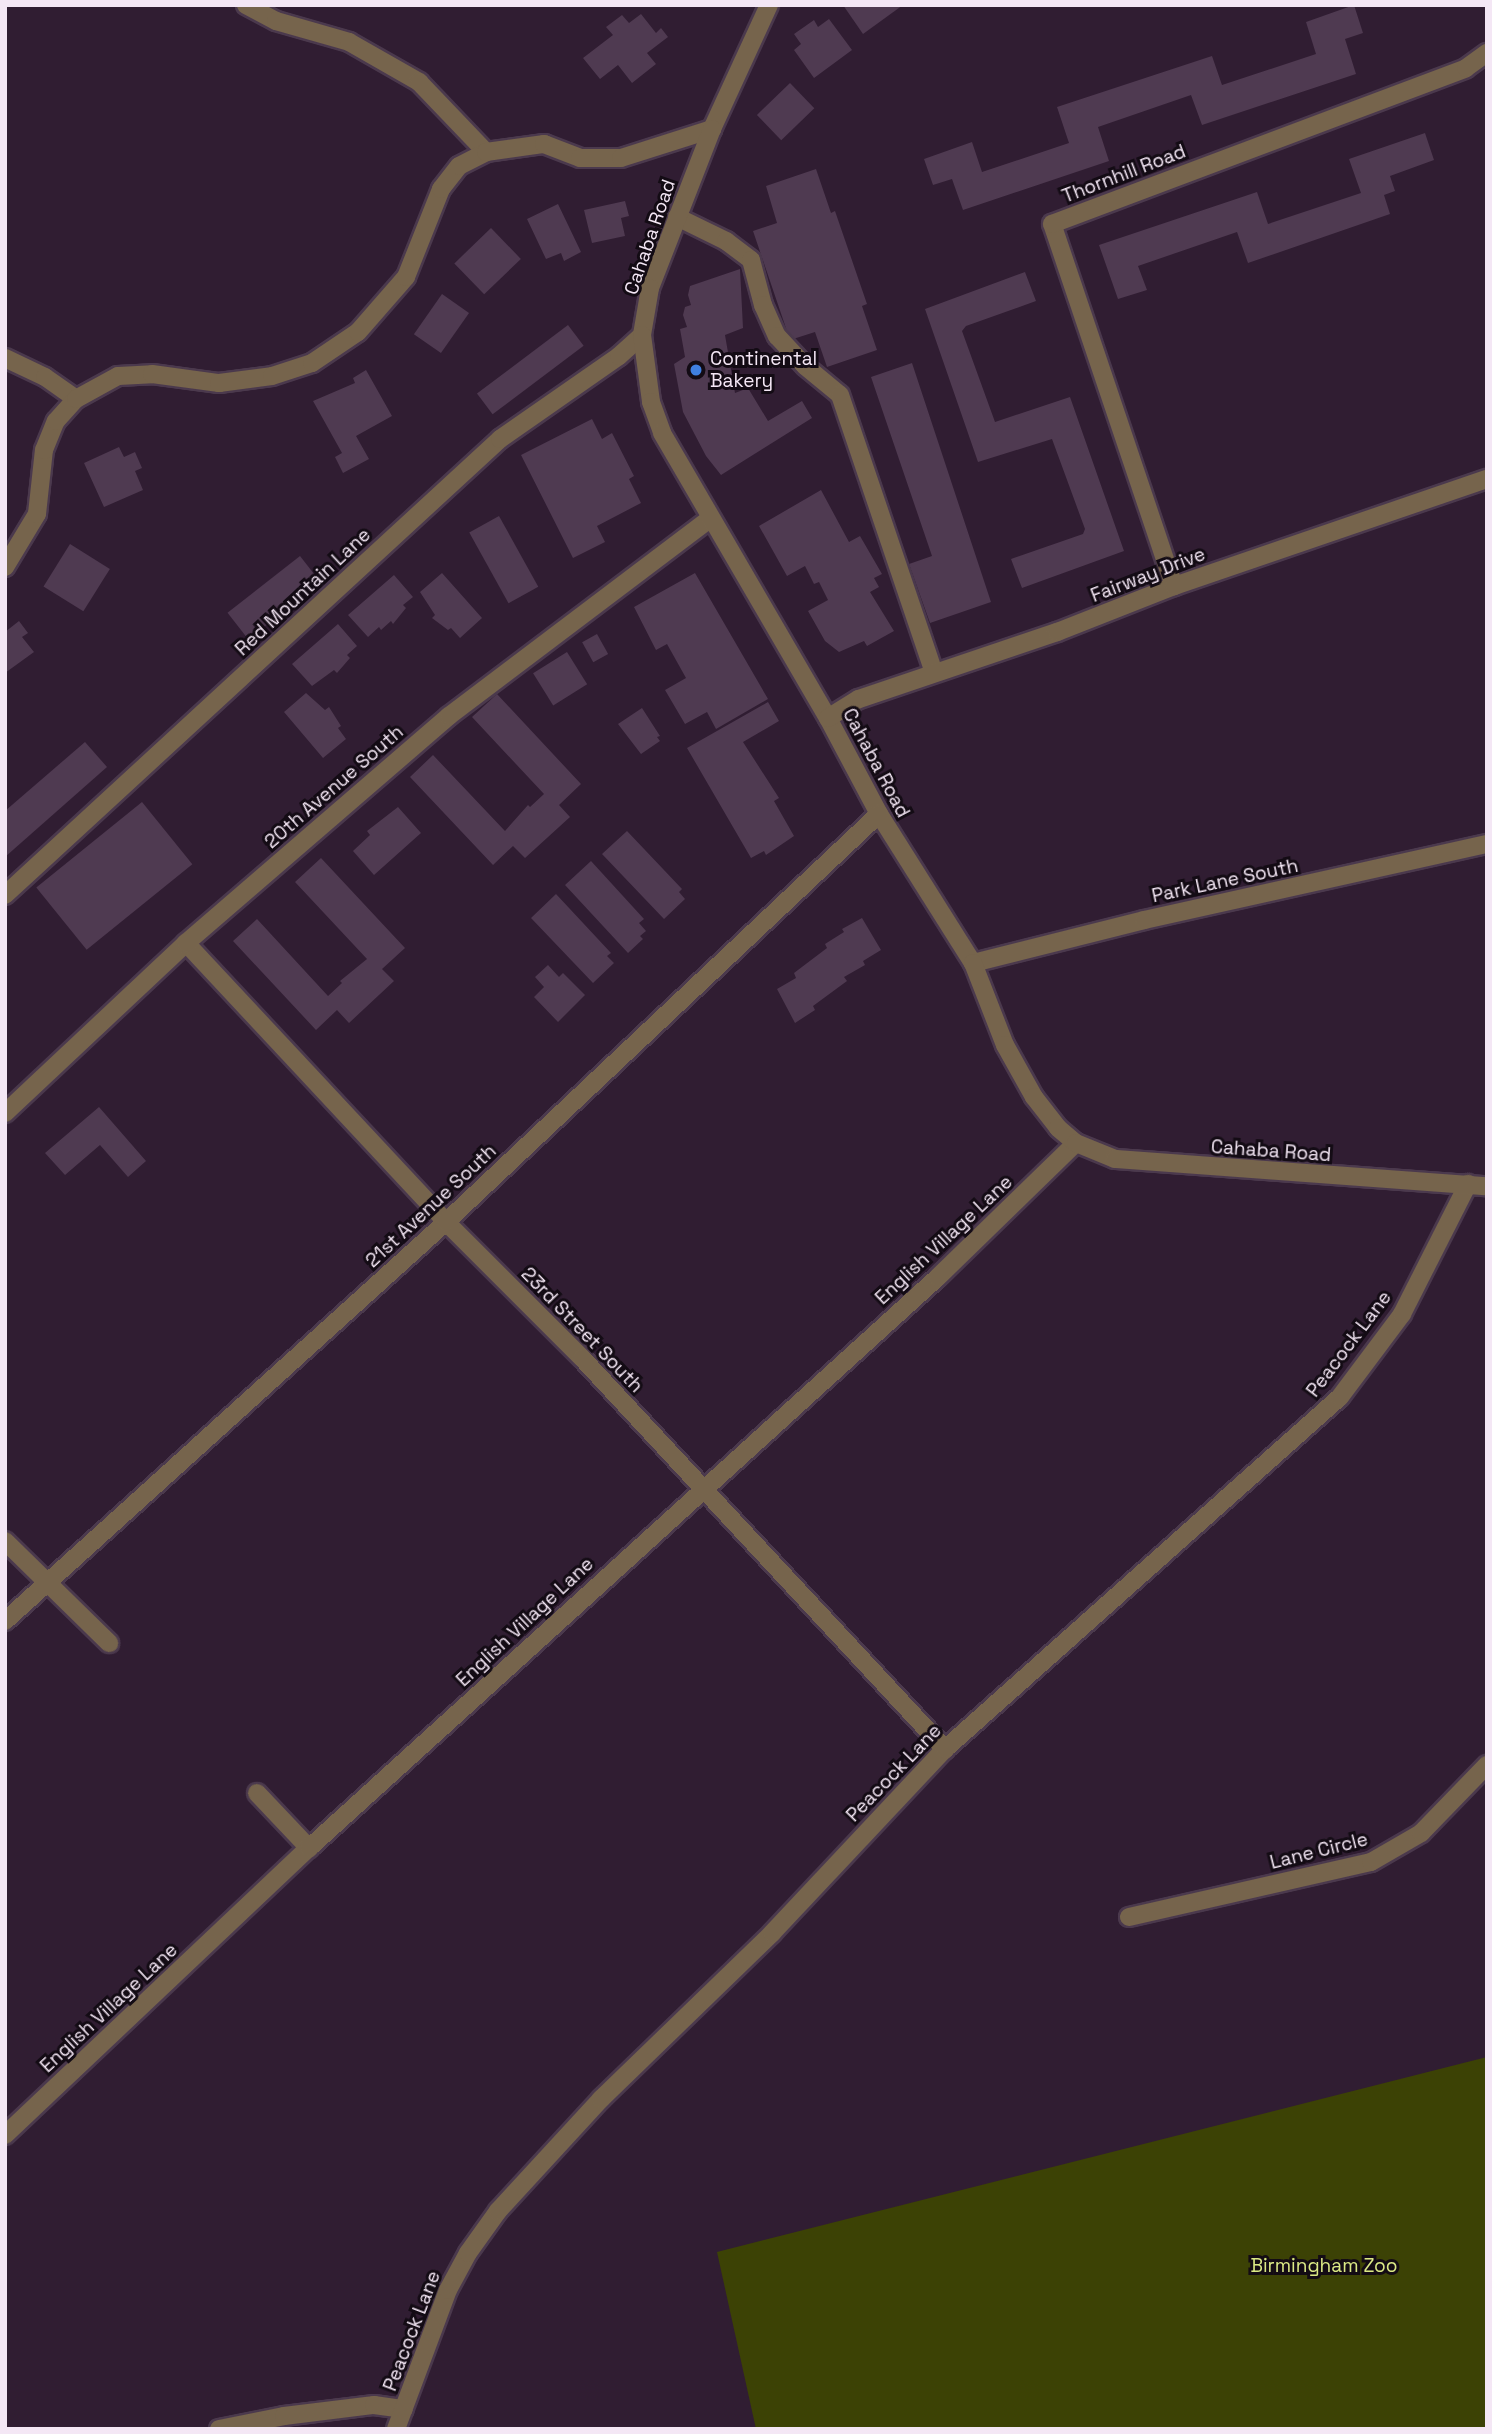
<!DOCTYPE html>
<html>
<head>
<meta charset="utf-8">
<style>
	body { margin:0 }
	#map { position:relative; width:1492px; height:2434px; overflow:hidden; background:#301d32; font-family:"Space Grotesk",sans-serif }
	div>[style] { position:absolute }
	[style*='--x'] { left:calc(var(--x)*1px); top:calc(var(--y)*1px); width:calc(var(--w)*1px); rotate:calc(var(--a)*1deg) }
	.green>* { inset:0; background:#3c4205 }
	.building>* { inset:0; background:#4f3a51; transform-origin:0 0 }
	.roads { filter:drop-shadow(2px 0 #4b394d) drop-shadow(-2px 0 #4b394d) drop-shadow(0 2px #4b394d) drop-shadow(0 -2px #4b394d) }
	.minor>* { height:18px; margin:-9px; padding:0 9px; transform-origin:9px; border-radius:9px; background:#76644c }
	.tertiary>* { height:18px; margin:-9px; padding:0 9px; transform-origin:9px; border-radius:9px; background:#76644c }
	.dots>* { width:19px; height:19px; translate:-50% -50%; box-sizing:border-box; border:4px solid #130b14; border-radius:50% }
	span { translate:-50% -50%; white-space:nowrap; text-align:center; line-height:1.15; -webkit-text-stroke:6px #130b14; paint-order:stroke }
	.street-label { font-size:19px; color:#f4e7f5 }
	.poi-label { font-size:19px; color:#f4e7f5 }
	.left { translate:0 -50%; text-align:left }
	.park-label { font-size:19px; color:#dbe985 }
	.frame { position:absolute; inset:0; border:7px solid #f4e7f5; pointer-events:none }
</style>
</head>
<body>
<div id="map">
	<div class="green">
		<i style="clip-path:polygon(1487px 2057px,1487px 2429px,756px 2429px,717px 2252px)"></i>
	</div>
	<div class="building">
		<i style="clip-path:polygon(843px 5px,903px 5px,863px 34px)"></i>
		<i style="clip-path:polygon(1354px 5px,1363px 33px,1345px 39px,1356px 74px,1202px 125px,1191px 95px,1098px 127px,1109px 161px,963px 210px,952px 179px,933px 185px,924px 159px,972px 142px,982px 172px,1069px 143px,1057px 107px,1212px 56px,1222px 85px,1316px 54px,1306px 22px)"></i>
		<i style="clip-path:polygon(641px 14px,656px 33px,661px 28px,668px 37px,647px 53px,656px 64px,632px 83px,618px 65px,600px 79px,583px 58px,613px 35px,606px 27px,622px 15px,629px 23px)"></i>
		<i style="clip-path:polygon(829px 19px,852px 50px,814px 78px,794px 50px,801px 44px,794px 34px,814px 20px,818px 27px)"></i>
		<i style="left:790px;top:83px;width:35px;height:46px;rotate:46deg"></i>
		<i style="clip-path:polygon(1425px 133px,1434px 160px,1390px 176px,1395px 191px,1384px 195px,1390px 214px,1248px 263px,1237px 232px,1138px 266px,1147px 290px,1118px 299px,1099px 245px,1257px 192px,1268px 224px,1361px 193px,1349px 159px)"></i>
		<i style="clip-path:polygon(816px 169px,831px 213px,835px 211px,867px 304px,862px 306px,877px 350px,827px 367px,815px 332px,790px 340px,753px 231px,777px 223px,766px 186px)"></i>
		<i style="clip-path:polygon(625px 201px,629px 216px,621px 218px,625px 236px,592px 243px,584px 210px)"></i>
		<i style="clip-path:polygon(558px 204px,581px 252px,564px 261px,561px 253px,546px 259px,527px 219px)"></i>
		<i style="left:491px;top:228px;width:43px;height:51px;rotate:46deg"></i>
		<i style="clip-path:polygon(740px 269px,743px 328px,725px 335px,735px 393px,748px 388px,768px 421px,802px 401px,812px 418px,721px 475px,706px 456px,683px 412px,674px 364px,685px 357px,680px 329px,687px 327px,683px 315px,685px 307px,691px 305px,688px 295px,690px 286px)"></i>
		<i style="clip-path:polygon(1025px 272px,1036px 301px,966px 326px,962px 331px,995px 422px,1070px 397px,1124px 551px,1022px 588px,1011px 559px,1083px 534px,1085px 529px,1052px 439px,978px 462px,925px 309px)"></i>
		<i style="left:442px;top:294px;width:33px;height:49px;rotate:35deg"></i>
		<i style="left:568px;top:325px;width:26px;height:114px;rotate:53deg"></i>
		<i style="clip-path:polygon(912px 363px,991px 602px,930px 623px,909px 564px,932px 556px,871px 377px)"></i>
		<i style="clip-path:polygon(366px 370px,392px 416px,356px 436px,369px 459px,343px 473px,335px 457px,342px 453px,313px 401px,355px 383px,353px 378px)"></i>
		<i style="clip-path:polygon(592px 419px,602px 439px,612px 433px,634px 476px,629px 479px,641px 503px,597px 526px,605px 542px,573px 558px,521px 455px)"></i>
		<i style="clip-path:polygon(119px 447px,124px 457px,135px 452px,142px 468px,135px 471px,143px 490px,104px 507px,84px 463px)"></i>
		<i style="clip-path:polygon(821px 490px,849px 542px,860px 536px,882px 574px,874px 578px,879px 587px,870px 592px,894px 631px,867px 646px,864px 641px,839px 652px,825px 641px,808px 611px,828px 600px,819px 582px,814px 584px,805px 566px,787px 576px,759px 526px)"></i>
		<i style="left:499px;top:516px;width:81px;height:34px;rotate:61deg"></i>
		<i style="left:70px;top:544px;width:47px;height:50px;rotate:32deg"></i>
		<i style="left:300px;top:556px;width:34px;height:92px;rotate:52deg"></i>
		<i style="clip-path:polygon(442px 573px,482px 618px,460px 638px,451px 628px,448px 630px,432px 618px,435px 615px,420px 592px)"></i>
		<i style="clip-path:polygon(695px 573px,768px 699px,716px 729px,707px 712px,685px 724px,665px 690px,686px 678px,667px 644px,656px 650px,634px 607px)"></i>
		<i style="clip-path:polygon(394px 575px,413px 597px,403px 605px,406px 608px,393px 624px,391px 621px,381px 630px,379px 627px,368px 637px,348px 615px)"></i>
		<i style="clip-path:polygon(19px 621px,28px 633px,22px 637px,34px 652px,5px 673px,5px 632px)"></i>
		<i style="clip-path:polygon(338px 624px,357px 646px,347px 655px,350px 658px,337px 673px,334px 670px,312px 686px,292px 664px)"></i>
		<i style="left:597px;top:634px;width:23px;height:17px;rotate:61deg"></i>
		<i style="left:567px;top:652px;width:38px;height:40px;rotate:58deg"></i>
		<i style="clip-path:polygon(306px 693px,325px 710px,329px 707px,341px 726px,338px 728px,346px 739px,323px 758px,284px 712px)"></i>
		<i style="clip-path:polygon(497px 694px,581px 784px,559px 805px,570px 817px,525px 858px,513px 846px,493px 865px,410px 777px,433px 755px,505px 831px,528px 805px,530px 807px,544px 794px,472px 717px)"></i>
		<i style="clip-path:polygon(768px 702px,779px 721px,743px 742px,779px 798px,774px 801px,794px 836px,766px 855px,764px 851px,751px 858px,687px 748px)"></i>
		<i style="clip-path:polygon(642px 708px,660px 736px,657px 737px,660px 741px,641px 754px,618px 724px)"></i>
		<i style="clip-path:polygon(85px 742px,107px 767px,5px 857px,5px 811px)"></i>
		<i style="left:142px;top:802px;width:80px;height:136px;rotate:51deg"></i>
		<i style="clip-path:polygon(398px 807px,421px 833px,374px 875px,353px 851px,370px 835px,367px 831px)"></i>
		<i style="clip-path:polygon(627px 831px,682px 889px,679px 892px,685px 899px,664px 919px,602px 854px)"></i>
		<i style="clip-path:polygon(321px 858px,405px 948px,382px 969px,394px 981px,349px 1023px,337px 1010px,316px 1030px,233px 941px,257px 919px,328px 996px,342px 983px,340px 981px,367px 959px,295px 882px)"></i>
		<i style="clip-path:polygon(591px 861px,644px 919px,639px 923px,646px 931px,640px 936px,643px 939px,628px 953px,565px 885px)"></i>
		<i style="clip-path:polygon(556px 894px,611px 953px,607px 956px,614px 963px,593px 983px,531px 918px)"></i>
		<i style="clip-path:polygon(862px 918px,881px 950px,863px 961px,865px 965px,844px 977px,847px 981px,813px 1006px,815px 1010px,795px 1023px,777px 989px,796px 978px,794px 973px,827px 948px,825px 944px,844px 932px,842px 929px)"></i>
		<i style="clip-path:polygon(548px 965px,559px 977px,563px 973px,585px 995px,558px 1022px,534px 997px,544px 987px,535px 977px)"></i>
		<i style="clip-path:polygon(99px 1107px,146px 1161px,128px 1177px,100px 1145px,65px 1175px,45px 1153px)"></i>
	</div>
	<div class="roads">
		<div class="minor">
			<i style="--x:246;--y:5;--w:34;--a:28"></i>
			<i style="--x:276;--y:21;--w:76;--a:16"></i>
			<i style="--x:349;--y:42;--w:81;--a:29.7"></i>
			<i style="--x:419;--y:82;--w:97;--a:46.3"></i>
			<i style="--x:677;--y:217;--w:55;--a:26.1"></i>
			<i style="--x:726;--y:241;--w:31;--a:37"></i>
			<i style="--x:751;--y:260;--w:47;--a:75.1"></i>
			<i style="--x:763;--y:305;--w:34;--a:66"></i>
			<i style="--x:777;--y:336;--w:41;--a:47"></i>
			<i style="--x:805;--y:366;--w:45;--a:39.6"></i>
			<i style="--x:840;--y:395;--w:293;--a:71.3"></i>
			<i style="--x:5;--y:358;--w:44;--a:25.4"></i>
			<i style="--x:45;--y:377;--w:38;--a:35"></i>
			<i style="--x:5;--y:567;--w:62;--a:-58.9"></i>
			<i style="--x:37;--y:514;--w:64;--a:-83.8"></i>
			<i style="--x:44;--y:450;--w:31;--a:-68"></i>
			<i style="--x:56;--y:421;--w:30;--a:-48"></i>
			<i style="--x:76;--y:399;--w:48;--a:-28.7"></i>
			<i style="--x:118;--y:376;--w:34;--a:-3"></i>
			<i style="--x:152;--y:374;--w:68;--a:7.7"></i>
			<i style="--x:219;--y:383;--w:53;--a:-7.5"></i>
			<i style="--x:272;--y:376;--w:42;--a:-18"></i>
			<i style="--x:312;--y:363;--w:55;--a:-34"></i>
			<i style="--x:358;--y:332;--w:73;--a:-48.9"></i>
			<i style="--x:406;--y:277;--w:95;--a:-68.3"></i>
			<i style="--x:441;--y:189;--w:29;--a:-52"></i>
			<i style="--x:459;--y:166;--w:30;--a:-27"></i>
			<i style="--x:486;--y:152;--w:59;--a:-7.9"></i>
			<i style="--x:544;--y:144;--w:39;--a:21"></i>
			<i style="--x:580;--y:158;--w:41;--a:0"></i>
			<i style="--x:621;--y:158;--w:96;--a:-17.7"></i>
			<i style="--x:1174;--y:586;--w:382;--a:-108.6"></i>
			<i style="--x:1052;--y:224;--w:442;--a:-20.6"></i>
			<i style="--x:1466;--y:68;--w:26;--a:-36"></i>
			<i style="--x:5;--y:895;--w:673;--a:-42.65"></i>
			<i style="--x:500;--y:439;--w:145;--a:-34.9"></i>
			<i style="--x:619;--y:356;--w:31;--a:-42"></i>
			<i style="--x:186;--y:943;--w:381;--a:47"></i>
			<i style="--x:446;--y:1222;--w:192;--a:45"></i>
			<i style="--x:582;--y:1358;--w:534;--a:47.13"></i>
			<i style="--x:973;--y:963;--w:176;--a:-14.1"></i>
			<i style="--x:1144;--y:920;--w:351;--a:-12.5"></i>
			<i style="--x:5;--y:1113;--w:248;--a:-43.2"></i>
			<i style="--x:186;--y:943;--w:347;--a:-40.8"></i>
			<i style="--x:449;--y:716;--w:328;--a:-37.1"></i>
			<i style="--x:5;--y:1541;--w:146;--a:44.4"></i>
			<i style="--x:257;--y:1793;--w:76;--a:46.6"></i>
			<i style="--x:1129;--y:1917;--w:248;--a:-12.8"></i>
			<i style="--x:1371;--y:1862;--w:58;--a:-30.1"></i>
			<i style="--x:1421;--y:1833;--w:95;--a:-45.9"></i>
			<i style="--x:5;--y:2135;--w:418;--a:-43.4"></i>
			<i style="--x:309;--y:1848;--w:850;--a:-42.23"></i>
			<i style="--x:938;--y:1277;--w:192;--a:-44.2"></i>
			<i style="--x:219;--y:2429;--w:66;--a:-11.3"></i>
			<i style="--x:284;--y:2416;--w:91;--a:-7"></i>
			<i style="--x:374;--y:2405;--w:30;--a:8"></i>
			<i style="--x:396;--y:2429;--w:148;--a:-69.5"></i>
			<i style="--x:448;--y:2290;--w:42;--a:-61.6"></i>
			<i style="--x:468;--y:2253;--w:52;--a:-54.5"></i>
			<i style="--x:498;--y:2211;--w:152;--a:-47.4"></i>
			<i style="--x:601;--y:2099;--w:238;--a:-44.1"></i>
			<i style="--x:772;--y:1933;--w:253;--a:-46.8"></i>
			<i style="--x:945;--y:1749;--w:529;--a:-41.71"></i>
			<i style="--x:1340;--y:1397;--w:104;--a:-53.2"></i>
			<i style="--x:1402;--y:1314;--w:146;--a:-63.1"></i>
		</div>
		<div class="tertiary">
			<i style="--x:769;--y:5;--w:136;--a:114.7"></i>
			<i style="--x:712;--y:129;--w:171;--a:111.3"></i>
			<i style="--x:650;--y:288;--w:48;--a:99.7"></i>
			<i style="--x:642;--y:335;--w:68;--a:82.3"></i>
			<i style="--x:651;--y:402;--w:33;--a:70"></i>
			<i style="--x:662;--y:433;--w:330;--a:59.8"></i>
			<i style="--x:828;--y:718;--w:109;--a:62"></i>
			<i style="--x:879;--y:814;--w:176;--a:57.8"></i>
			<i style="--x:973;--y:963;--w:88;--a:68.7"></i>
			<i style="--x:1005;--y:1045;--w:60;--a:60.9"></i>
			<i style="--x:1034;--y:1097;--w:39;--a:52"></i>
			<i style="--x:1058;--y:1128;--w:23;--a:40"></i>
			<i style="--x:1076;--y:1143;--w:42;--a:22.3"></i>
			<i style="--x:1115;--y:1159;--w:373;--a:4.2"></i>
			<i style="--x:828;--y:718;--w:36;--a:-32"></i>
			<i style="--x:859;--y:699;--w:209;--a:-18.7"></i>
			<i style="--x:1057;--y:632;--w:126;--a:-21.5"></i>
			<i style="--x:1174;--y:586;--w:331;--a:-18.9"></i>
			<i style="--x:5;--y:1621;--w:595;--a:-42.14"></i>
			<i style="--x:446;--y:1222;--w:595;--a:-43.3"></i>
		</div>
	</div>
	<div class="dots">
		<i style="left:696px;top:370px;background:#3f7fe0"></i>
	</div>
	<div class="street-label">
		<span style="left:1124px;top:174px;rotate:-21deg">Thornhill Road</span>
		<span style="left:650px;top:237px;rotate:-71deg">Cahaba Road</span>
		<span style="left:1148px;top:575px;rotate:-21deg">Fairway Drive</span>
		<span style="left:303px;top:592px;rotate:-43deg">Red Mountain Lane</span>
		<span style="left:876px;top:763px;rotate:62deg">Cahaba Road</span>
		<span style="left:334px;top:787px;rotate:-41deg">20th Avenue South</span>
		<span style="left:1225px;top:881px;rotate:-12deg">Park Lane South</span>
		<span style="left:1271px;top:1151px;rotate:4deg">Cahaba Road</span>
		<span style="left:431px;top:1206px;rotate:-43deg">21st Avenue South</span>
		<span style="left:944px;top:1240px;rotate:-43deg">English Village Lane</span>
		<span style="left:582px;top:1330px;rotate:46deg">23rd Street South</span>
		<span style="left:1349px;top:1344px;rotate:-53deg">Peacock Lane</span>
		<span style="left:525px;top:1622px;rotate:-43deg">English Village Lane</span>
		<span style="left:894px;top:1773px;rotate:-46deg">Peacock Lane</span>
		<span style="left:1319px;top:1851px;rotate:-14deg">Lane Circle</span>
		<span style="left:109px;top:2008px;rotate:-43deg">English Village Lane</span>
		<span style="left:412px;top:2331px;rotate:-69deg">Peacock Lane</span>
	</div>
	<div class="poi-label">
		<span class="left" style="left:710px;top:370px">Continental<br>Bakery</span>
	</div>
	<div class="park-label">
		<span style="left:1324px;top:2266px">Birmingham Zoo</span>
	</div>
	<div class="frame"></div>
</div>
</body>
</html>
